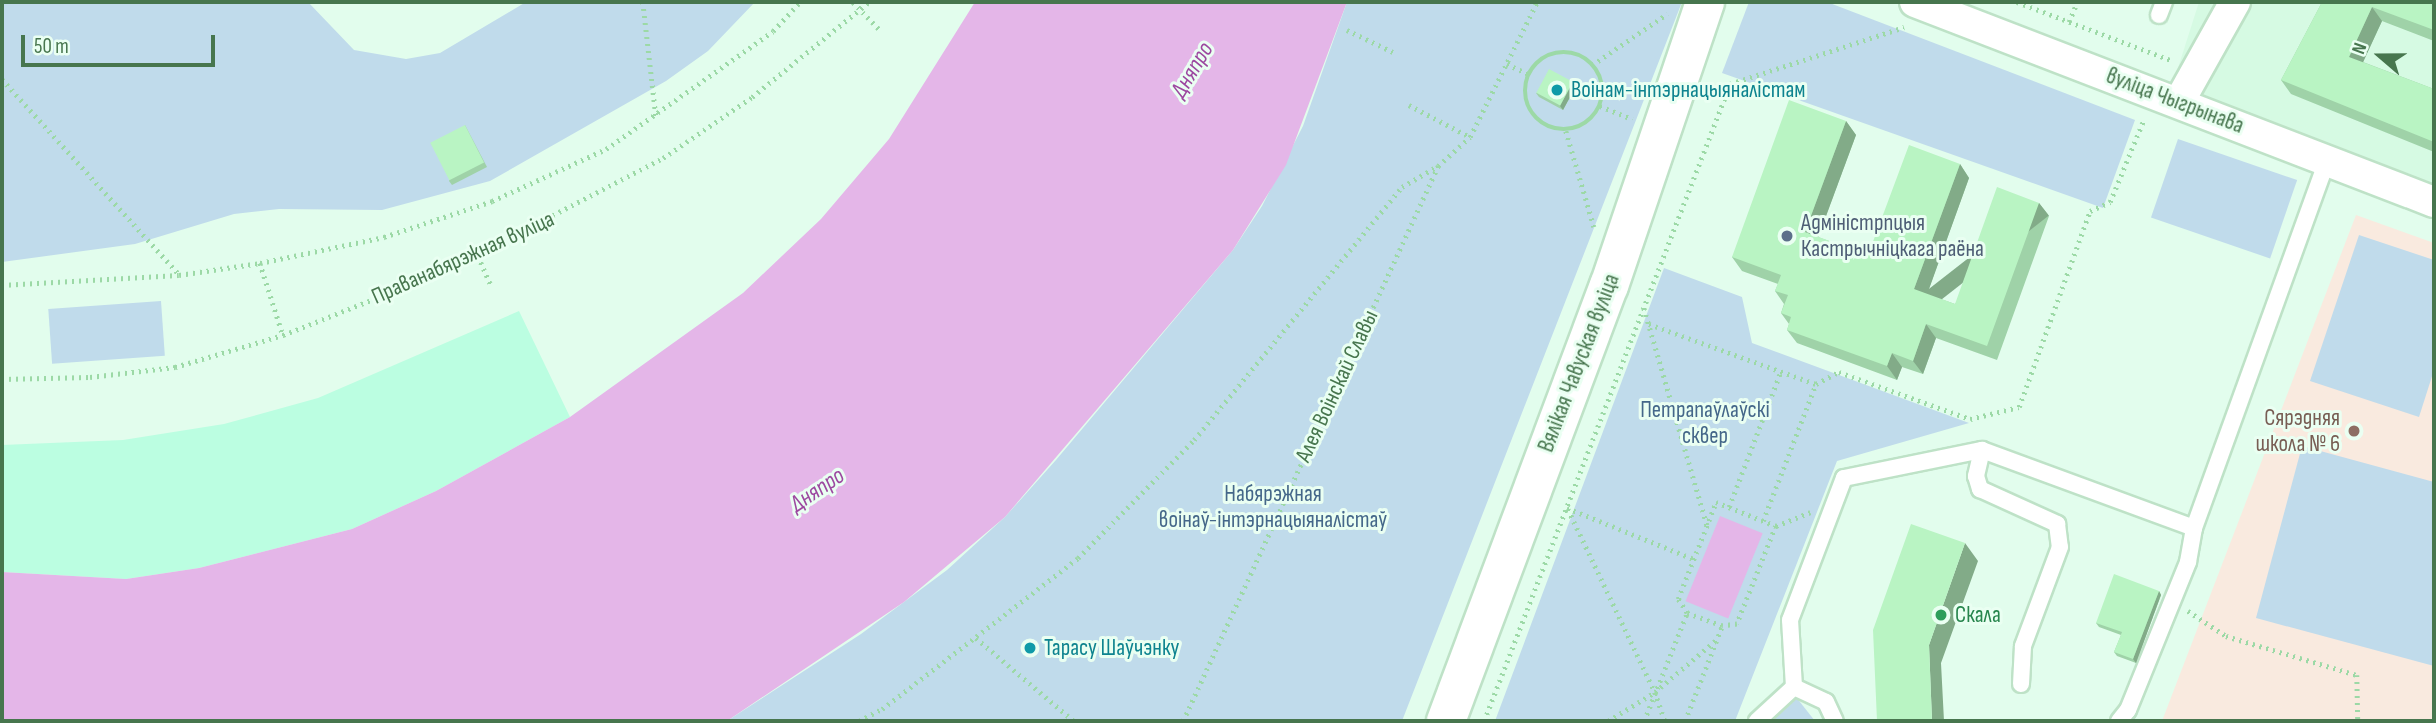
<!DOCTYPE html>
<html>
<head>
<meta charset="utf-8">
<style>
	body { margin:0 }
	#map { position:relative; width:2436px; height:723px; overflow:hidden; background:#e2fded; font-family:"Sofia Sans Condensed",sans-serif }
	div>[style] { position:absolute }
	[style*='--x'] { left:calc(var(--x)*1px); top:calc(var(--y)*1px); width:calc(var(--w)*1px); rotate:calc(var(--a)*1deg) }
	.residential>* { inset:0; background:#d6fae3 }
	.education>* { inset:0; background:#f9eadf }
	.green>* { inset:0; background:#c0dbeb; transform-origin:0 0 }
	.sand>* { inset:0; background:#bbfee1 }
	.water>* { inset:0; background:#e4b6e8; transform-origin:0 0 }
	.path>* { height:4.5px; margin-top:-2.25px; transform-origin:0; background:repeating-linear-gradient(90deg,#9cd9a6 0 2px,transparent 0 7px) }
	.path>.ring { margin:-2.25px; padding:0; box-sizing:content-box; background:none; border:4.5px solid #9cd9a6; border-radius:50% }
	.roads { filter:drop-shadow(2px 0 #bee2c7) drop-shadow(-2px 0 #bee2c7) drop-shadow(0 2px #bee2c7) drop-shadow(0 -2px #bee2c7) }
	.service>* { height:16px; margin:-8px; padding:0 8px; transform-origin:8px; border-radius:8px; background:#fff }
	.minor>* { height:30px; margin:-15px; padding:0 15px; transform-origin:15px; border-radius:15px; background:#fff }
	.secondary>* { height:38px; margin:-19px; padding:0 19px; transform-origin:19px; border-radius:19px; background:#fff }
	.wall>* { inset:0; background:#9fd2a8 }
	.shaded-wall>* { inset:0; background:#82ab88; transform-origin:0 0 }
	.building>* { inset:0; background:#b9f4c3; transform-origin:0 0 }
	.dots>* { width:19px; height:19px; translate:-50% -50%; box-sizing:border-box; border:4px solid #eafff2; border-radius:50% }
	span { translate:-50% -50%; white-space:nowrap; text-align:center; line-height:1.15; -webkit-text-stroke:6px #eafff2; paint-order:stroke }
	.culture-label { font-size:23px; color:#0d838f }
	.left { translate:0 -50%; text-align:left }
	.street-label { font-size:23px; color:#47764e }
	.service-label { font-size:23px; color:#4e5e75 }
	.park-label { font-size:23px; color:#446789 }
	.education-label { font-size:23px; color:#785e54 }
	.right { translate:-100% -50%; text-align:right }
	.leisure-label { font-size:23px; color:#27864d }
	.water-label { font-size:24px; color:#9c48a0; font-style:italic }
	.frame { position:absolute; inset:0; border:4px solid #47764e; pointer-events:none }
	.north { position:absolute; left:2345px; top:21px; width:70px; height:70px; -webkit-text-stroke:5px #eafff2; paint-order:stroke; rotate:290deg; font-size:19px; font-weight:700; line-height:28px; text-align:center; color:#47764e }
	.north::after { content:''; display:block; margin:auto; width:24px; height:32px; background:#47764e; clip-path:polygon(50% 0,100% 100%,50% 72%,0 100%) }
	.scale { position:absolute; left:21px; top:35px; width:194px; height:32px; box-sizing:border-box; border:4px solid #47764e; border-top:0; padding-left:9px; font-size:21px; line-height:24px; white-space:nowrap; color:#47764e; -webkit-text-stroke:5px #eafff2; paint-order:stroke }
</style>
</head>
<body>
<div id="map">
	<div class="residential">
		<i style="clip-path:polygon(2199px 2px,2434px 2px,2434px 206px,2171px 90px)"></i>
	</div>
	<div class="education">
		<i style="clip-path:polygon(2356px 215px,2434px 243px,2434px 721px,2162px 721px)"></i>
	</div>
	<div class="green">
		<i style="clip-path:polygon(2px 2px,308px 2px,354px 50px,406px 59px,440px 53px,526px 2px,755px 2px,708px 51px,666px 81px,490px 181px,382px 210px,279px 209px,234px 214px,135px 244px,2px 262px)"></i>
		<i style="clip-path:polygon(1347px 2px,1682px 2px,1402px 721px,727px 721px,861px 634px,947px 570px,1005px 517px,1056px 460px,1233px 250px,1262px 206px,1303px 126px)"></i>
		<i style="clip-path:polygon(1749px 2px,1827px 2px,2135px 120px,2103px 208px,1722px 73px)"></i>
		<i style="left:2178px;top:139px;width:126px;height:83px;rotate:19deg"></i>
		<i style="clip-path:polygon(2359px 235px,2434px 260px,2434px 370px,2419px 417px,2310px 381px)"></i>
		<i style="clip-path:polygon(1664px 268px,1742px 297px,1752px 343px,1969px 423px,1837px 461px,1735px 721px,1495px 721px)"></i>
		<i style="left:161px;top:301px;width:55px;height:113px;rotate:86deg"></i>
		<i style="clip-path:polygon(2302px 446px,2434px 482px,2434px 666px,2256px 618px)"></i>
		<i style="clip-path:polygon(1787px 697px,1796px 697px,1815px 721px,1768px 721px)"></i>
	</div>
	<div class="sand">
		<i style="clip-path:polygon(519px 311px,570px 417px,436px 491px,352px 529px,199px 568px,126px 579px,2px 572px,2px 445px,123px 440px,224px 424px,318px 398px)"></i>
	</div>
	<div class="water">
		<i style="clip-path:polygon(975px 2px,1347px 2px,1286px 165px,1233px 250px,1005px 517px,904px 602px,727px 721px,2px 721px,2px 572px,126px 579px,199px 568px,352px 529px,436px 491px,570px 417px,743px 293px,821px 219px,889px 139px)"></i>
		<i style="left:1720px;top:516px;width:46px;height:92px;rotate:22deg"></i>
	</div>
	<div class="path">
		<i style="--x:643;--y:2;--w:115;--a:83.5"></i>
		<i style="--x:853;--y:2;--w:39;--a:46"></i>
		<i style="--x:2017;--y:2;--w:167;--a:20.7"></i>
		<i style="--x:2069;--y:22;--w:22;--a:-68"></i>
		<i style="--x:1347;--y:30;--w:51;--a:25.6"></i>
		<i class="ring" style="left:1525px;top:52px;width:73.5px;height:73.5px"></i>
		<i style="--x:1507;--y:64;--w:23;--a:25"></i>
		<i style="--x:1592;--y:65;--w:91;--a:-34.2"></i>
		<i style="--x:2;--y:79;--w:263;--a:47.8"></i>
		<i style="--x:1409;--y:105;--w:69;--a:27.7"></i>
		<i style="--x:1600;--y:106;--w:35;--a:22"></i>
		<i style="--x:1566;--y:131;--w:100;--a:73.7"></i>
		<i style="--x:478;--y:256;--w:32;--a:66"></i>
		<i style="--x:260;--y:263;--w:76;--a:72.3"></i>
		<i style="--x:2;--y:285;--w:177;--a:-3.2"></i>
		<i style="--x:179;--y:275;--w:82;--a:-8.4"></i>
		<i style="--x:260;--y:263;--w:127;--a:-11.8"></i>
		<i style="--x:384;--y:237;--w:114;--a:-18.4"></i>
		<i style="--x:492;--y:201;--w:125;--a:-24.5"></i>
		<i style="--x:606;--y:149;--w:204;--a:-35.2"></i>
		<i style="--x:773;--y:31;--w:40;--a:-47"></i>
		<i style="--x:1644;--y:308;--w:226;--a:73.8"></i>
		<i style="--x:1649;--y:324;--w:177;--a:19.8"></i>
		<i style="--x:2;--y:379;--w:88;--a:-1.3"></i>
		<i style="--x:90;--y:377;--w:86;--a:-6.7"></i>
		<i style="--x:175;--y:367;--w:113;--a:-16.5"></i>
		<i style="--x:283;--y:335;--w:176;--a:-21.6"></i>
		<i style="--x:447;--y:270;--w:243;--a:-27.4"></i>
		<i style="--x:663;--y:158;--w:108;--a:-34.4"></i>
		<i style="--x:752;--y:97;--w:151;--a:-39.1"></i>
		<i style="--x:1716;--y:502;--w:65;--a:21.8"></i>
		<i style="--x:1776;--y:526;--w:105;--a:111.7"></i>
		<i style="--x:1737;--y:624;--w:15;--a:172"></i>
		<i style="--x:1722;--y:626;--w:37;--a:-160"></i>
		<i style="--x:1687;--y:613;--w:17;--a:-123"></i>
		<i style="--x:1678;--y:599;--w:104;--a:-68.6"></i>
		<i style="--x:1729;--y:507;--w:146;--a:-69.1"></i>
		<i style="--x:1567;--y:508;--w:137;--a:21.9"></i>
		<i style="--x:1568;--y:509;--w:203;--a:64.6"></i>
		<i style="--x:1655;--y:692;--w:31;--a:71"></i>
		<i style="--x:1763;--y:521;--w:147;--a:-68.9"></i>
		<i style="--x:1816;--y:384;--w:26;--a:-28"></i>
		<i style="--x:1839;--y:372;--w:139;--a:19.7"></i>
		<i style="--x:1970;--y:419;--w:50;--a:-13.8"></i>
		<i style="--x:2019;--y:407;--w:208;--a:-70.1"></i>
		<i style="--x:2090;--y:211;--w:22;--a:-24"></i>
		<i style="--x:2110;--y:202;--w:90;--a:-67.7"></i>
		<i style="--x:1776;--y:526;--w:37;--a:-22"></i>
		<i style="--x:2188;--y:611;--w:45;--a:33.3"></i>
		<i style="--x:2226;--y:636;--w:137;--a:16.6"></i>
		<i style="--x:2357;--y:675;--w:46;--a:88.8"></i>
		<i style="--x:976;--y:638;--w:128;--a:40.3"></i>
		<i style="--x:859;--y:721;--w:26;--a:-28"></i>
		<i style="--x:882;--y:709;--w:247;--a:-37.6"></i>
		<i style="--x:1078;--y:558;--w:165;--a:-45.5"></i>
		<i style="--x:1194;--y:440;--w:328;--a:-50.6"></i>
		<i style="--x:1402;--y:187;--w:42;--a:-30.3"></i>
		<i style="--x:1438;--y:166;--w:43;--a:-42.2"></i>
		<i style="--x:1470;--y:137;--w:151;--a:-63.6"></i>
		<i style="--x:1183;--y:721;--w:611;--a:-65.32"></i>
		<i style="--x:1484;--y:721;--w:683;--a:-68.88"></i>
		<i style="--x:1730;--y:84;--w:183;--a:-18.1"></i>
		<i style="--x:1608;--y:721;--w:55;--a:-31.7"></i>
		<i style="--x:1655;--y:692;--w:80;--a:-40.4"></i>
		<i style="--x:1644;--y:721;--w:116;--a:-68.3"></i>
		<i style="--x:1685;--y:721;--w:102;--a:-68.7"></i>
	</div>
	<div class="roads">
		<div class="service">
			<i style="--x:2159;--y:15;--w:14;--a:-69"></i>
			<i style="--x:1982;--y:450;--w:27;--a:103"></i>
			<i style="--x:1976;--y:476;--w:14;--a:73"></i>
			<i style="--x:1980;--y:489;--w:85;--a:24.4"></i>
			<i style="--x:2057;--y:524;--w:23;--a:83"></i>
			<i style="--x:2060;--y:547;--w:106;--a:110.5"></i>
			<i style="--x:2023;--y:646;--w:38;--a:93"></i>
			<i style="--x:1794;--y:687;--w:67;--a:-93.4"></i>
			<i style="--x:1790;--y:620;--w:152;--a:-69.2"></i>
			<i style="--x:1844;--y:478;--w:141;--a:-11.5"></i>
			<i style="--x:1982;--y:450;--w:226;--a:20.2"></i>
			<i style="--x:2194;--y:528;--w:390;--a:-70.1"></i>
			<i style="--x:1757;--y:721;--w:50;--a:-42.6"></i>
			<i style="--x:1794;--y:687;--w:35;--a:25"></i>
			<i style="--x:1826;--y:702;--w:21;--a:65"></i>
			<i style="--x:2119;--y:721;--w:14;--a:-51"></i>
			<i style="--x:2128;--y:710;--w:160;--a:-67.9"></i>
			<i style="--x:2188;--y:562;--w:35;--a:-80"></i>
		</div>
		<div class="minor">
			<i style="--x:1915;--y:2;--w:556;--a:21.07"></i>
			<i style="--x:2179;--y:102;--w:115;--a:-60.8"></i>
		</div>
		<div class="secondary">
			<i style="--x:1446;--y:721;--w:465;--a:-69.5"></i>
			<i style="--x:1609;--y:286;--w:300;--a:-71.3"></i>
		</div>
	</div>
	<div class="wall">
		<i style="clip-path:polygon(2322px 2px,2434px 2px,2434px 41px,2382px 21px,2363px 62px,2434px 89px,2434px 152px,2291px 94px,2281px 80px)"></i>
		<i style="clip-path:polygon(1573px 82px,1576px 86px,1563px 110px,1539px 97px,1536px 93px)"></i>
		<i style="clip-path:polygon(1846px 121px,1856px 135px,1818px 237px,1868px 255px,1960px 164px,1969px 178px,1927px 294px,1955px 304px,2039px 203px,2049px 216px,1997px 360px,1936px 338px,1923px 374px,1902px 367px,1897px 380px,1797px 343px,1787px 330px,1789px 324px,1781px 313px,1784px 304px,1775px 291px,1778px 284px,1742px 271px,1732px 257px)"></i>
		<i style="clip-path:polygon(465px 125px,487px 167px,452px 185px,449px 181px)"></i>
		<i style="clip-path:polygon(2159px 591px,2161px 595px,2136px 663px,2117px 656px,2114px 652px,2121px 635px,2099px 627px,2096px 623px)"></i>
	</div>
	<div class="shaded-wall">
		<i style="clip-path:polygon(2372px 7px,2382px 21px,2359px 71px,2349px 57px)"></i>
		<i style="clip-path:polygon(1573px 82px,1576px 86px,1563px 110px,1560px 106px)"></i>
		<i style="clip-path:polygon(1846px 121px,1856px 135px,1815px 246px,1805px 232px)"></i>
		<i style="clip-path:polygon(1960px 164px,1969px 178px,1924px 303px,1914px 289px)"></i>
		<i style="left:2039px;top:203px;width:16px;height:152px;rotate:52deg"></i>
		<i style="clip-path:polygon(1926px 324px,1936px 338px,1923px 374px,1913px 361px)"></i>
		<i style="clip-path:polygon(1892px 353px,1902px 367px,1897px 380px,1887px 366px)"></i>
		<i style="clip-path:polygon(1965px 543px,1978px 561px,1941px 663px,1944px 721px,1932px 721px,1929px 645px)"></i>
		<i style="clip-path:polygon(2159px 591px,2161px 595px,2136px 663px,2133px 659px)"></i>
	</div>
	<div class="building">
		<i style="clip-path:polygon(2322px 2px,2434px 2px,2434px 30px,2372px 7px,2349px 57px,2434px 89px,2434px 142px,2281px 80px)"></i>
		<i style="left:1549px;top:69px;width:27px;height:27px;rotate:28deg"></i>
		<i style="clip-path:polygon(1789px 100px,1846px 121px,1805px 232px,1868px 255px,1909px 145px,1960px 164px,1914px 289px,1955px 304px,1997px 187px,2039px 203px,1987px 346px,1926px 324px,1913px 361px,1892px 353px,1887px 366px,1787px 330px,1791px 317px,1781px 313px,1788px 295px,1775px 291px,1781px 275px,1732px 257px)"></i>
		<i style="left:465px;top:125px;width:42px;height:39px;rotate:63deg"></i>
		<i style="clip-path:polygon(1911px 524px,1965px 543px,1929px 645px,1932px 721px,1877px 721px,1873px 630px)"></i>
		<i style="clip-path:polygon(2114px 574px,2159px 591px,2133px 659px,2114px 652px,2122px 632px,2096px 623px)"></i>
	</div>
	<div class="dots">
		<i style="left:1557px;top:90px;background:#0f9aa8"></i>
		<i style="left:1787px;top:236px;background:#5c6f8a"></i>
		<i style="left:2354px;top:431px;background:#8d6e63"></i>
		<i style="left:1941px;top:615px;background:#2e9e5b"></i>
		<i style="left:1030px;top:648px;background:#0f9aa8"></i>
	</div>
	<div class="culture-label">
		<span class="left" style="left:1571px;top:90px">Воінам-інтэрнацыяналістам</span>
		<span class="left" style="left:1044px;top:648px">Тарасу Шаўчэнку</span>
	</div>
	<div class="street-label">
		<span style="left:2175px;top:101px;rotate:21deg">вуліца Чыгрынава</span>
		<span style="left:463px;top:258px;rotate:-24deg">Праванабярэжная вуліца</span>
		<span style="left:1579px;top:363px;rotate:-69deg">Вялікая Чавуская вуліца</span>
		<span style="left:1337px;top:386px;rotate:-65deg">Алея Воінскай Славы</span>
	</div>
	<div class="service-label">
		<span class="left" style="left:1801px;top:236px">Адміністрпцыя<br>Кастрычніцкага раёна</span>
	</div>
	<div class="park-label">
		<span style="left:1705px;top:423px">Петрапаўлаўскі<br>сквер</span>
		<span style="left:1273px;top:507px">Набярэжная<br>воінаў-інтэрнацыяналістаў</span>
	</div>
	<div class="education-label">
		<span class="right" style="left:2340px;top:431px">Сярэдняя<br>школа № 6</span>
	</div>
	<div class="leisure-label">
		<span class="left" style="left:1955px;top:615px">Скала</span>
	</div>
	<div class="water-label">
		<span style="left:1192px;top:70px;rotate:-59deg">Дняпро</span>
		<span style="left:817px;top:490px;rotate:-34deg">Дняпро</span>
	</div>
	<div class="frame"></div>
	<div class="north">N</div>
	<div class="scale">50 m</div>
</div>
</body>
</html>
